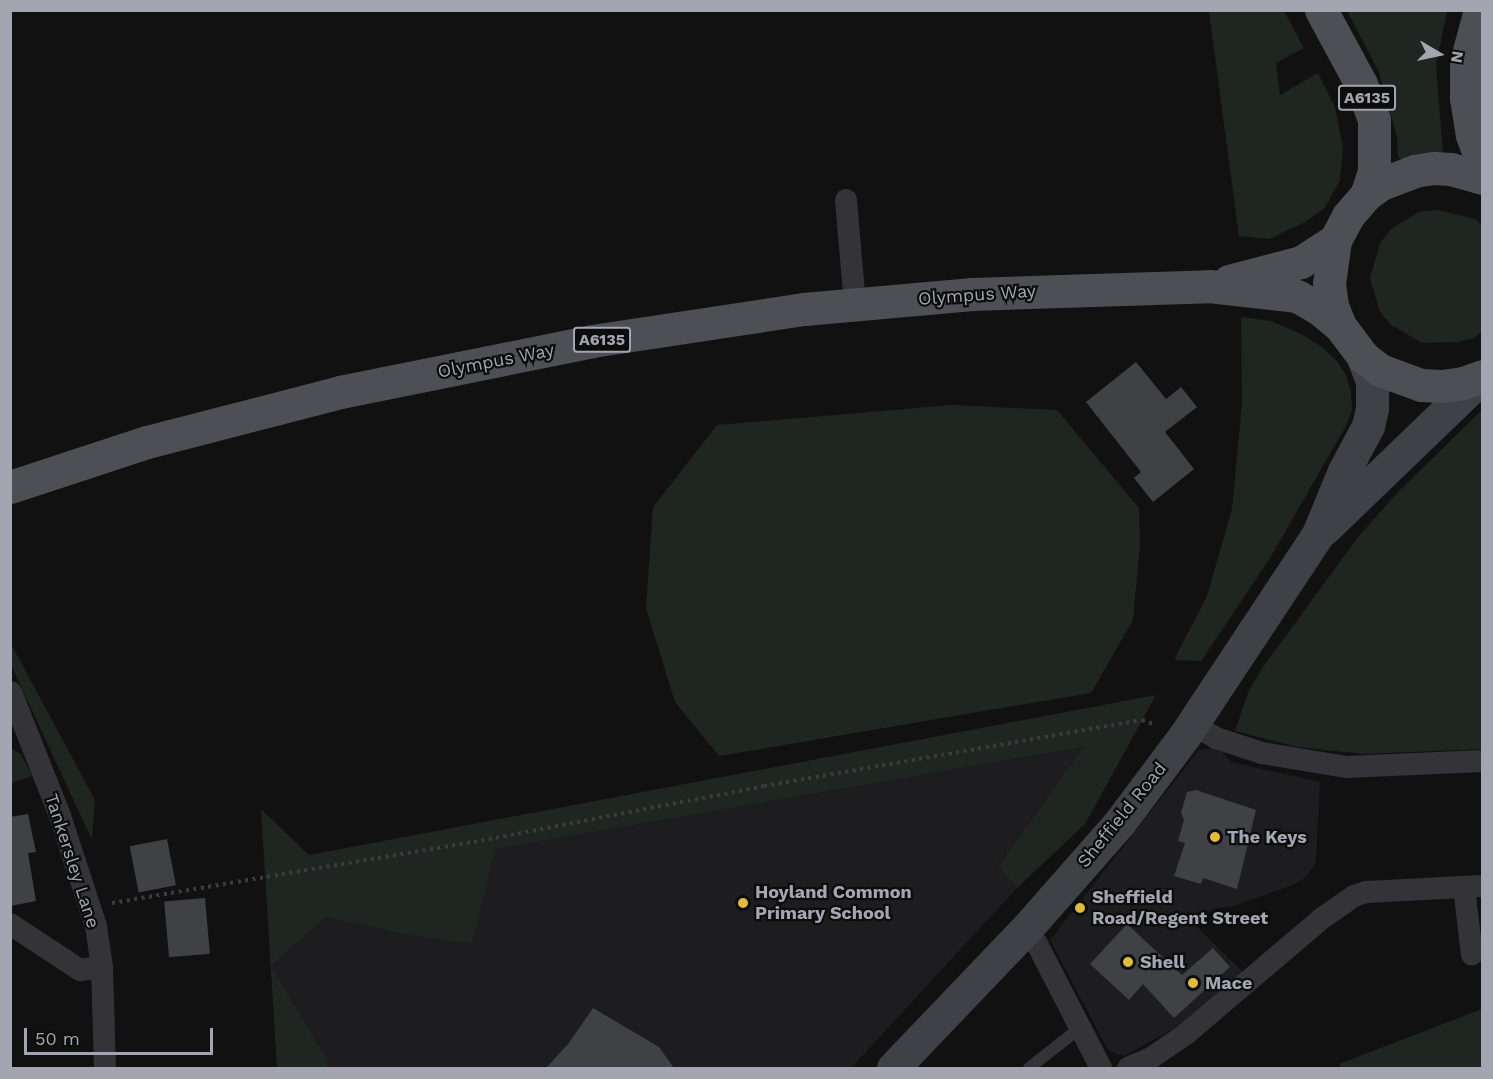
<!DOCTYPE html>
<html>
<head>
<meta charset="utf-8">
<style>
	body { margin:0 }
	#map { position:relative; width:1493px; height:1079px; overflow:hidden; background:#111112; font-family:"Work Sans",sans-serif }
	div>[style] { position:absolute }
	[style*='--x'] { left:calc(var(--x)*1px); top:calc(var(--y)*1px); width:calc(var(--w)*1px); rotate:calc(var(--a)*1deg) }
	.built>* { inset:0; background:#1d1d1f }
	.green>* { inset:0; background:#1f2621 }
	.building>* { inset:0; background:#404145; transform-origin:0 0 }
	.path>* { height:4px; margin-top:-2px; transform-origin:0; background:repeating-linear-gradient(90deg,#3a3b3f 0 3px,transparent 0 7.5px) }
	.lane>* { height:12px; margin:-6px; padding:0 6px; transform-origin:6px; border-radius:6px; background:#343438 }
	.street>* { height:22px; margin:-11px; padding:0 11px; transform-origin:11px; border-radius:11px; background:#343438 }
	.secondary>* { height:33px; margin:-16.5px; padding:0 16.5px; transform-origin:16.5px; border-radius:16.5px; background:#404146 }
	.primary>* { height:33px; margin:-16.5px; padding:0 16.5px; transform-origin:16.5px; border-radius:16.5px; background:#4e4f55 }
	.dots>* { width:16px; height:16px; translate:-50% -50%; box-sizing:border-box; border:3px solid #0c0c0d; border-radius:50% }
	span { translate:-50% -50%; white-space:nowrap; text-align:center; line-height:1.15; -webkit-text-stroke:4.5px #0c0c0d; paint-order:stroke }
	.shield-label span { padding:2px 4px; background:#0c0c0d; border:2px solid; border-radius:4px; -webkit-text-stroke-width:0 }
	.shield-label { font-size:16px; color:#a3a6b1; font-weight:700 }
	.street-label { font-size:18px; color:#a3a6b1 }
	.poi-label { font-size:18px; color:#a3a6b1; font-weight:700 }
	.left { translate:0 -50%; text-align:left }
	.frame { position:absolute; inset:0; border:12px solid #a3a6b1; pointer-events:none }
	.north { position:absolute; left:1409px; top:24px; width:60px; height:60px; -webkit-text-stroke:4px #0c0c0d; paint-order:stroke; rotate:99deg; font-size:16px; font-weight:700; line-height:24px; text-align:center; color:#a3a6b1 }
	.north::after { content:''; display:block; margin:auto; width:21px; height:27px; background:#a3a6b1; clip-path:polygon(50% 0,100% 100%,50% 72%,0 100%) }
	.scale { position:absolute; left:24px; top:1028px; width:189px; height:27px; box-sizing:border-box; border:3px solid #a3a6b1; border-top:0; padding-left:8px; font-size:18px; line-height:21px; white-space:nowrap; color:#a3a6b1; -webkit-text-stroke:4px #0c0c0d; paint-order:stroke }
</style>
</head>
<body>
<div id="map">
	<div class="built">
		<i style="clip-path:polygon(1085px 747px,998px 865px,1017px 888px,851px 1068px,328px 1068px,327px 1059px,271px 966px,326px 917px,407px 935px,472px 944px,494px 849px)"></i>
		<i style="clip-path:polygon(1213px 748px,1222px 752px,1231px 762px,1320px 782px,1316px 862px,1306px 877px,1293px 885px,1233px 906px,1212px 909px,1197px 927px,1245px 974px,1197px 1016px,1124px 1056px,1116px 1054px,1108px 1050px,1050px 940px,1199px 750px)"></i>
	</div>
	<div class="green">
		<i style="clip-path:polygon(1209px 11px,1284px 11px,1304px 48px,1276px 63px,1280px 95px,1318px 73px,1335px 107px,1343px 148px,1340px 180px,1324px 209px,1303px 223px,1269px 239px,1239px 236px)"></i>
		<i style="clip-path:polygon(1347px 11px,1447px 11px,1436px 65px,1443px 154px,1402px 160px,1398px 157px,1397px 137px,1379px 72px)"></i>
		<i style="clip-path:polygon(1438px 210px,1475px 219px,1482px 225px,1482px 331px,1474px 338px,1458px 342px,1422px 343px,1391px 325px,1380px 312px,1370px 278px,1380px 243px,1392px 228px,1419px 212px)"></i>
		<i style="clip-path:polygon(1241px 317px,1271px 321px,1303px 335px,1322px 347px,1337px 361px,1346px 375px,1351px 392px,1352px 410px,1346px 426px,1270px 558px,1201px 661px,1174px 660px,1207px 596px,1232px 509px,1242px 403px)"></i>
		<i style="clip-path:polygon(952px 405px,1057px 410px,1139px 508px,1140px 545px,1133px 620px,1091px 693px,719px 756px,675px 702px,646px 608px,653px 507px,717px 425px)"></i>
		<i style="clip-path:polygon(1482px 410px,1482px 749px,1363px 754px,1297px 747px,1235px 731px,1249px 690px,1263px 667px,1358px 537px,1398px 492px)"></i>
		<i style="clip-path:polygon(10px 642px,95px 800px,92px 840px,11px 665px)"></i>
		<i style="clip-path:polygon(1156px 695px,1085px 824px,1017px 888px,998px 866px,1084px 747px,495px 849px,472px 944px,407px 935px,326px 917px,271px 966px,327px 1059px,328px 1068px,277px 1068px,261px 809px,309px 855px)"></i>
		<i style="clip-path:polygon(10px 748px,21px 754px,32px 776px,11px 783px)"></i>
		<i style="clip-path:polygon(1482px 1009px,1482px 1068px,1341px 1068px,1339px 1064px)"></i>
	</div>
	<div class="building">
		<i style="clip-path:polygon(1136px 362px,1166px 399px,1181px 387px,1197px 407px,1165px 432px,1194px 469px,1153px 502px,1134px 478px,1141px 472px,1086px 402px)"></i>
		<i style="clip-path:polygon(1196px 790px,1256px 810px,1237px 889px,1203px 878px,1201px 884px,1174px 876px,1185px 843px,1178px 841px,1184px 820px,1181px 813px,1187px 792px)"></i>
		<i style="clip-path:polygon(28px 814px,36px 852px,28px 853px,36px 901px,10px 906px,10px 817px)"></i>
		<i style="left:167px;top:839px;width:47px;height:38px;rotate:79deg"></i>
		<i style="left:205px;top:898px;width:56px;height:41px;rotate:85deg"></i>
		<i style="clip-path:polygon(1127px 924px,1182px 975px,1213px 948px,1230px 967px,1174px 1018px,1143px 984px,1129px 1000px,1090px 964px)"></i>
		<i style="clip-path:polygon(593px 1008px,659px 1047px,674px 1068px,546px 1068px,568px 1044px)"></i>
	</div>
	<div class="path">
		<i style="--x:112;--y:903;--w:367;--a:-9.6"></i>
		<i style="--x:474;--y:842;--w:295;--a:-10.9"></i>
		<i style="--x:764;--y:786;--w:308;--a:-9.9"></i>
		<i style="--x:1067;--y:733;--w:76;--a:-9.8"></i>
		<i style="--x:1142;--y:720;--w:15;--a:20"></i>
	</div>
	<div class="lane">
		<i style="--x:1029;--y:1068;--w:65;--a:-38.1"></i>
	</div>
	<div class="street">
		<i style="--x:846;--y:200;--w:105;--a:85.1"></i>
		<i style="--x:11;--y:692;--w:133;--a:68.4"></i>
		<i style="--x:60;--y:816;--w:116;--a:71.9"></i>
		<i style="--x:96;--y:926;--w:41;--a:81.7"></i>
		<i style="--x:102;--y:967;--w:101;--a:88.3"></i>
		<i style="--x:1192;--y:724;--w:28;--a:30"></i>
		<i style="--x:1216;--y:738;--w:48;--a:18.1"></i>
		<i style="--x:1262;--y:753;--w:86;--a:9.4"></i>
		<i style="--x:1347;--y:767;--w:135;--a:-2.5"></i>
		<i style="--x:1464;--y:887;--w:68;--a:83.3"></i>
		<i style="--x:10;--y:924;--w:84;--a:33.3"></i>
		<i style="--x:80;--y:970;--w:22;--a:-8"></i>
		<i style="--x:1026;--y:929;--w:19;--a:54"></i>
		<i style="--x:1037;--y:944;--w:140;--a:62.7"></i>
		<i style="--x:1128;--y:1068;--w:25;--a:-23"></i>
		<i style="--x:1151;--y:1058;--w:42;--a:-34.4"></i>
		<i style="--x:1186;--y:1034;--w:177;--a:-40.4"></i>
		<i style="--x:1321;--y:919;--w:40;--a:-34.9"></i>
		<i style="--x:1354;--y:896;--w:13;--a:-18"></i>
		<i style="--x:1366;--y:892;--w:116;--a:-3"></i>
	</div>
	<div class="secondary">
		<i style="--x:1324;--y:529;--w:219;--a:-43.9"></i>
		<i style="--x:893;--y:1068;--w:192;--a:-46.3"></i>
		<i style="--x:1026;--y:929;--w:142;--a:-48.7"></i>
		<i style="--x:1120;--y:822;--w:109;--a:-53.2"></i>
		<i style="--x:1185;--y:735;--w:241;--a:-56.5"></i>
		<i style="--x:1318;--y:534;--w:68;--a:-67.6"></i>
		<i style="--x:1344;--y:471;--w:51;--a:-61.9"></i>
		<i style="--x:1368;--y:426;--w:17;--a:-77"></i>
		<i style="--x:1372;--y:409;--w:28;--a:-90"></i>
		<i style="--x:1372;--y:381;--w:26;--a:-111"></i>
	</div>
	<div class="primary">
		<i style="--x:1321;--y:10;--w:84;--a:61.6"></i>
		<i style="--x:1361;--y:84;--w:38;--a:70"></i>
		<i style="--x:1374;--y:120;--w:51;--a:90"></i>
		<i style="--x:1374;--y:171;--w:25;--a:108"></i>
		<i style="--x:1480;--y:10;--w:54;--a:105.1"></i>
		<i style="--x:1466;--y:62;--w:36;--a:90"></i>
		<i style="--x:1466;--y:98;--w:37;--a:81"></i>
		<i style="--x:1472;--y:135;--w:30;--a:70"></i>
		<i style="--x:1482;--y:178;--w:32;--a:-164"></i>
		<i style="--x:1451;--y:169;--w:18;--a:-177"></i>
		<i style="--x:1433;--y:168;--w:18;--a:171"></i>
		<i style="--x:1415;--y:171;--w:36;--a:159"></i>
		<i style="--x:1381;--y:184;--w:19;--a:144"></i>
		<i style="--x:1366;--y:195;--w:28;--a:131"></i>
		<i style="--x:1348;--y:216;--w:27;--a:118"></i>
		<i style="--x:1335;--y:240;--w:44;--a:97.8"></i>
		<i style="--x:1329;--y:284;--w:22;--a:82"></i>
		<i style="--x:1332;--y:306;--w:22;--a:68"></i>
		<i style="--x:1340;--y:326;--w:39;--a:53"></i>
		<i style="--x:1363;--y:357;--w:21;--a:37"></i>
		<i style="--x:1380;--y:370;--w:44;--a:20.1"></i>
		<i style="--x:1421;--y:385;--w:21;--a:3"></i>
		<i style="--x:1442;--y:386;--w:21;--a:-8"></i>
		<i style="--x:1463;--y:383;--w:20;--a:-20"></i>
		<i style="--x:1229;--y:281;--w:74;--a:-14.8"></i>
		<i style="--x:1301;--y:262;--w:40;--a:-32.9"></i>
		<i style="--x:10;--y:487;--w:144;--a:-18.2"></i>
		<i style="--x:147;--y:442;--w:199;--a:-14.5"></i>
		<i style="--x:340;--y:392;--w:257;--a:-11.4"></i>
		<i style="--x:592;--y:341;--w:214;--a:-8.6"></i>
		<i style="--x:804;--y:309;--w:169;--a:-5.1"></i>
		<i style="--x:972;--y:294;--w:237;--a:-1.9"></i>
		<i style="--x:1209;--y:286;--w:89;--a:6.5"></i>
		<i style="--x:1297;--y:296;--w:24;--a:30"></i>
		<i style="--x:1318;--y:308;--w:28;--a:39"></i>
	</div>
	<div class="dots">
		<i style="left:1215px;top:837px;background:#e1bc39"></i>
		<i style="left:743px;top:903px;background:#e1bc39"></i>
		<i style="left:1080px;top:908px;background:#e1bc39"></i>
		<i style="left:1128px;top:962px;background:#e1bc39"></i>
		<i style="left:1193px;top:983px;background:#e1bc39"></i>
	</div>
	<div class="shield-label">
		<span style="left:1367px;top:98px">A6135</span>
		<span style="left:602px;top:340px">A6135</span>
	</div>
	<div class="street-label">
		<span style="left:977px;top:295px;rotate:-4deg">Olympus Way</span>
		<span style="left:496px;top:361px;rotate:-11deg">Olympus Way</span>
		<span style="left:1122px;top:815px;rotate:-51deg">Sheffield Road</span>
		<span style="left:72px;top:861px;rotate:72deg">Tankersley Lane</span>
	</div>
	<div class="poi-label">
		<span class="left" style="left:1227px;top:837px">The Keys</span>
		<span class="left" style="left:755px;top:903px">Hoyland Common<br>Primary School</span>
		<span class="left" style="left:1092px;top:908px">Sheffield<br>Road/Regent Street</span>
		<span class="left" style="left:1140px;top:962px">Shell</span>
		<span class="left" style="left:1205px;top:983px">Mace</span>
	</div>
	<div class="frame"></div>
	<div class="north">N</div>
	<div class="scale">50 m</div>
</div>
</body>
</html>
